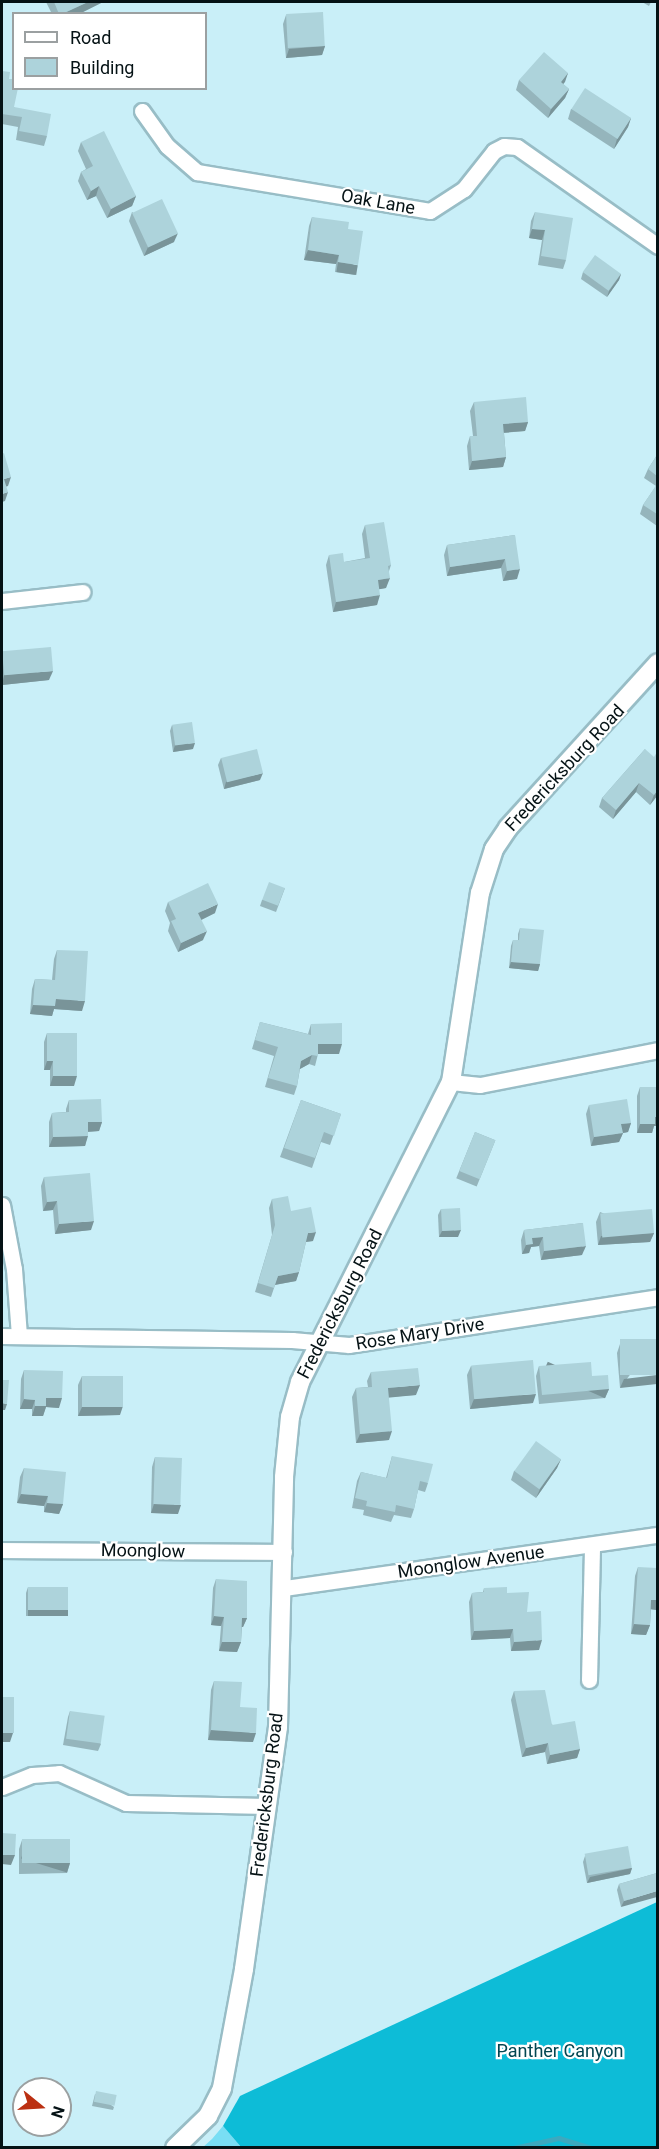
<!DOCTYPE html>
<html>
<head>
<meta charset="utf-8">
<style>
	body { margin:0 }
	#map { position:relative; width:659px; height:2149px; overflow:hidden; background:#c9eff8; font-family:Roboto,sans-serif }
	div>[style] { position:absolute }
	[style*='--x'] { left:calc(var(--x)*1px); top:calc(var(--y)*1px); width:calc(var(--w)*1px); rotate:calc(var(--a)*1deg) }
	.green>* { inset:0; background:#79def4 }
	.forest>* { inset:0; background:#0dbcd7 }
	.stream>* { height:4.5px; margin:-2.25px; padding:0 2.25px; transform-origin:2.25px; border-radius:2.25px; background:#3ca9bf }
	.roads { filter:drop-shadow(2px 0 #98bdc6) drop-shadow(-2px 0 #98bdc6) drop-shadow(0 2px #98bdc6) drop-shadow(0 -2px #98bdc6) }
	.minor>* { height:15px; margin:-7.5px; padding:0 7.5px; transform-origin:7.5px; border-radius:7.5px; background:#fff }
	.tertiary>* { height:18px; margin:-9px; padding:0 9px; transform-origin:9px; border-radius:9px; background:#fff }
	.wall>* { inset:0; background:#95b5bc; transform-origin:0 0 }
	.shaded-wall>* { inset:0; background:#799499; transform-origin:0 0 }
	.building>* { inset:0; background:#add3db; transform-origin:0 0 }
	span { translate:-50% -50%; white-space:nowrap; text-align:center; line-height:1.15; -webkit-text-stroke:4.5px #fff; paint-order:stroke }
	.street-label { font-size:18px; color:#051215 }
	.park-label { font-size:18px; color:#024651 }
	.frame { position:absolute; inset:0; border:3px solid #051215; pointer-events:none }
	.legend { position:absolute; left:12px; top:12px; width:195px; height:78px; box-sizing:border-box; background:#fff; border:2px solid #9ba0a1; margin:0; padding:8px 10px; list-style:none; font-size:18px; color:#051215 }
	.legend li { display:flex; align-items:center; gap:12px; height:30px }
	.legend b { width:30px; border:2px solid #9ba0a1 }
	.north { position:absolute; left:12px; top:2077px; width:60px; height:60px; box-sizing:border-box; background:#fff; border:2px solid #9ba0a1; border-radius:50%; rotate:108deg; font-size:16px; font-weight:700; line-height:24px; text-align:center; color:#051215 }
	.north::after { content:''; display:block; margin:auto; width:21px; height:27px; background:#bb3012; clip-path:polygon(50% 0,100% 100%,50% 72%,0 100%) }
</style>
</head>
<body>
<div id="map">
	<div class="green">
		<i style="clip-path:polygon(223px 2126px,241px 2147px,202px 2148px,212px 2139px)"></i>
	</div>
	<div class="forest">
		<i style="clip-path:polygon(657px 1902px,657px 2147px,241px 2147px,223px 2126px,240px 2096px)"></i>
	</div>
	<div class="stream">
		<i style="--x:514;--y:2148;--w:46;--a:-12.5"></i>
		<i style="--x:559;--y:2138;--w:34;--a:17"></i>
	</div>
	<div class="roads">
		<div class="minor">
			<i style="--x:142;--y:111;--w:43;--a:54.5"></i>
			<i style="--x:167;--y:146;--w:40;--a:41"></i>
			<i style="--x:197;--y:172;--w:236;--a:9.5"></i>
			<i style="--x:430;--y:211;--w:40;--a:-32.9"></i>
			<i style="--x:464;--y:189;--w:48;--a:-51.7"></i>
			<i style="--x:494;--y:151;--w:11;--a:-27"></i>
			<i style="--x:504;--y:146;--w:13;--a:4"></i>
			<i style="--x:517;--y:147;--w:172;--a:35.1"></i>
			<i style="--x:2;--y:601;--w:81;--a:-6.4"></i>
			<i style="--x:451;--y:1082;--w:29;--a:6"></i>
			<i style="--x:480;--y:1085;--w:181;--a:-11.1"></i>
			<i style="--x:2;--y:1205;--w:65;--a:79.4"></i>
			<i style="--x:14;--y:1269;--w:67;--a:85.7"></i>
			<i style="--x:2;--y:1336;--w:290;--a:0.8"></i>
			<i style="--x:292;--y:1340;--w:57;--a:5"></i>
			<i style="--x:349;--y:1345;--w:313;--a:-8.8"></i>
			<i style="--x:2;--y:1550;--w:282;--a:0.4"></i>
			<i style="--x:284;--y:1588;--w:378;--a:-8.1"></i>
			<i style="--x:589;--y:1680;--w:135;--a:-88.7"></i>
			<i style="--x:2;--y:1787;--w:32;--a:-22"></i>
			<i style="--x:32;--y:1775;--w:27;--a:-4"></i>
			<i style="--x:59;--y:1773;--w:73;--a:24.1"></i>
			<i style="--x:126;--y:1803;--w:141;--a:1.2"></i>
		</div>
		<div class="tertiary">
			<i style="--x:175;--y:2148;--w:46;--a:-44.1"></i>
			<i style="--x:208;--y:2116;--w:31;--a:-63"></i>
			<i style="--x:222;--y:2088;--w:121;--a:-79.5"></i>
			<i style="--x:244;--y:1969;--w:244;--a:-82"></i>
			<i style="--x:278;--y:1727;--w:250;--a:-88.6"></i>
			<i style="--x:284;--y:1477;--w:60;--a:-84.3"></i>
			<i style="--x:290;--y:1417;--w:36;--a:-74"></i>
			<i style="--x:300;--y:1382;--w:336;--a:-63.3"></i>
			<i style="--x:451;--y:1082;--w:191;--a:-81.3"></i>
			<i style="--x:480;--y:893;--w:46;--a:-72.3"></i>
			<i style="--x:494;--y:849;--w:25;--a:-56"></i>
			<i style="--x:508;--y:828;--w:223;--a:-47.7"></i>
		</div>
	</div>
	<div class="wall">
		<i style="clip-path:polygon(46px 2px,103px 2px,79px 14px,52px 14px)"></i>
		<i style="clip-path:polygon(642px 2px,651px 2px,649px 6px)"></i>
		<i style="clip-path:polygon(286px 15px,325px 46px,322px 55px,286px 58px,283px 24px)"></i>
		<i style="clip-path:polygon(2px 71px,9px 79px,14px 107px,47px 136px,44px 146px,16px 140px,18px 127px,2px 124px)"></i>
		<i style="clip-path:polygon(568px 73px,563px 84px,569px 89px,565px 98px,548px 118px,516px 90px,519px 80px)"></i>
		<i style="clip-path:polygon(571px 109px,631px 118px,628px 127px,614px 149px,568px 119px)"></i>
		<i style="clip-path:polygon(81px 142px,136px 196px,132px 206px,107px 218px,96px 196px,87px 200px,78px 181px,81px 172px,86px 169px,78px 151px)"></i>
		<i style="clip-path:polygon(132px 212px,174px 242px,144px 256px,129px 221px)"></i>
		<i style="clip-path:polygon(535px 212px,566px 260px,563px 269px,538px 265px,542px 240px,529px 238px,531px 221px)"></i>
		<i style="clip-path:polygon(312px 217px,348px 229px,355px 275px,335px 272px,336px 264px,304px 260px,309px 226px)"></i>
		<i style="clip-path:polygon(583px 272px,621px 274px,619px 280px,607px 297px,581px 279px)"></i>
		<i style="clip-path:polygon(474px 402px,528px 422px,525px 431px,504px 433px,506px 457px,503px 467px,469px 470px,467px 446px,470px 436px,473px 436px,470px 411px)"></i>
		<i style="clip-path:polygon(657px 455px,657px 526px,640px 514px,643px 505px,656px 486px,644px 478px,648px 469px)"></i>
		<i style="clip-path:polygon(365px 525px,391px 565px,389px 571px,386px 588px,379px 589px,377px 605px,333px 612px,326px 565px,329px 555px,344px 562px,365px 558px,362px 534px)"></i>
		<i style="clip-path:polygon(515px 535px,517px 579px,503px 581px,501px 568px,447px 576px,444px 555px,447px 545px)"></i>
		<i style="clip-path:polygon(2px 651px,49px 680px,2px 685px)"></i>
		<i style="clip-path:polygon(172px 725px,193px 749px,173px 752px,170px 731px)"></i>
		<i style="clip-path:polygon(645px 749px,657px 796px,650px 805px,636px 792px,613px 819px,599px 807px,602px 798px)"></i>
		<i style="clip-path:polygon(221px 758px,260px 780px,224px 789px,218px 765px)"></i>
		<i style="clip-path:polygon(285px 888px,276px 912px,260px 906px,262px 900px)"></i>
		<i style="clip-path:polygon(168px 902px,215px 913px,201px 920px,203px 940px,178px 952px,168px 931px,170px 923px,165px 911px)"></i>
		<i style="clip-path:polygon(520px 928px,540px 964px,538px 971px,509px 968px,511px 946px,513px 940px,518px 940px,518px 934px)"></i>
		<i style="clip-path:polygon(57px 950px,82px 1011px,54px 1009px,52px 1016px,30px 1014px,32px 989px,35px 979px,52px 980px,54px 959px)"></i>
		<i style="clip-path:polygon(260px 1022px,308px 1034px,311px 1024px,339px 1054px,318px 1054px,315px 1066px,309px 1064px,300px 1069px,297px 1086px,294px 1095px,265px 1087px,274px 1056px,252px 1049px)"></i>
		<i style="clip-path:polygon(47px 1033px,74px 1086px,50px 1086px,50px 1070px,44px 1070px,44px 1042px)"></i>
		<i style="clip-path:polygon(640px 1087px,657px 1087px,657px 1126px,654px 1126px,652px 1133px,637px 1133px,637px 1096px)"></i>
		<i style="clip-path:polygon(69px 1100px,102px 1122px,99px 1131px,88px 1132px,85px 1146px,49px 1147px,49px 1122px,52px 1113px,66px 1112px,66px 1109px)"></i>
		<i style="clip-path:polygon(301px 1100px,341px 1114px,330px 1145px,321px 1142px,312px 1168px,280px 1157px)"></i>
		<i style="clip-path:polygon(589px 1105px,631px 1123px,628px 1132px,623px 1133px,619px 1142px,591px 1146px,586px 1114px)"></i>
		<i style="left:475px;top:1132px;width:22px;height:50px;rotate:22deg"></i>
		<i style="clip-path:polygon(44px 1177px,91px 1230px,55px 1234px,53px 1210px,43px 1211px,41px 1186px)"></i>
		<i style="clip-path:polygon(272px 1199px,291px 1211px,313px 1241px,306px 1242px,299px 1272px,296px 1281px,275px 1285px,271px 1297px,255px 1292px,272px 1235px,269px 1208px)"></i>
		<i style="clip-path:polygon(441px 1209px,458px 1237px,439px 1237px,438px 1215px)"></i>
		<i style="clip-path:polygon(600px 1212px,654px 1233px,650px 1242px,598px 1245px,596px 1222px)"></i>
		<i style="clip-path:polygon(583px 1223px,582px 1255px,541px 1260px,539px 1246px,531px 1247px,529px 1253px,522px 1254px,521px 1240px,524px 1230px)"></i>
		<i style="clip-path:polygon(657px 1339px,620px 1388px,617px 1353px,620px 1344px)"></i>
		<i style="clip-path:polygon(471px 1366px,533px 1403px,470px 1409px,467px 1375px)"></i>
		<i style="clip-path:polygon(539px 1366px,609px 1389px,605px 1398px,539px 1404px,536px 1376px)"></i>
		<i style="clip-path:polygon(24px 1370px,59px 1408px,46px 1407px,43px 1416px,32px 1416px,32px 1409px,20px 1409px,21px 1379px)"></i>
		<i style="clip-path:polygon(371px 1372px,416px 1395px,389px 1397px,389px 1440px,356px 1443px,352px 1397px,356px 1388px,368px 1387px,367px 1381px)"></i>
		<i style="clip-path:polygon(82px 1376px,120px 1415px,78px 1416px,78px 1385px)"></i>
		<i style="clip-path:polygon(392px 1456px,428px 1483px,425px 1492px,418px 1490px,414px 1509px,411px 1518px,394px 1515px,391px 1522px,363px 1515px,364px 1510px,352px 1508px,357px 1481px,361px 1472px,386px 1478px)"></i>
		<i style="clip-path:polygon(155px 1457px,178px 1514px,151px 1513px,152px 1467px)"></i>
		<i style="clip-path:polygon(561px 1459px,557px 1468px,536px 1498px,511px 1480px,514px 1471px)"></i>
		<i style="clip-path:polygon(24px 1468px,63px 1504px,59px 1514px,44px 1512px,44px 1506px,17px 1503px,20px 1477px)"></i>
		<i style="clip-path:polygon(638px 1567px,657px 1610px,651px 1609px,650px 1625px,646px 1635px,631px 1634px,635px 1576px)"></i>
		<i style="clip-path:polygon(216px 1579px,247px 1618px,243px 1627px,242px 1627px,241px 1642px,237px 1652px,219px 1651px,221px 1626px,211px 1625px,213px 1588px)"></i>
		<i style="clip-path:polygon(28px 1587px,68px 1610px,65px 1616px,26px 1616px,26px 1593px)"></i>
		<i style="clip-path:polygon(484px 1588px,507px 1593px,527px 1612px,539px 1650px,511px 1651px,510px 1638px,471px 1640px,469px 1602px,472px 1593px,483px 1592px)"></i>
		<i style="clip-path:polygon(214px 1681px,240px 1707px,253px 1742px,208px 1740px,211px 1690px)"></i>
		<i style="clip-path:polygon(514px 1691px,580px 1749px,577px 1758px,547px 1764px,545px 1752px,522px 1757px,511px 1700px)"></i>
		<i style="clip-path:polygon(70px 1711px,101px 1744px,98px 1751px,63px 1745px,68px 1717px)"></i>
		<i style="clip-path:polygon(22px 1840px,70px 1863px,67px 1873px,19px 1874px,19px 1849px)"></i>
		<i style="clip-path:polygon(585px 1856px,632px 1868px,630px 1874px,587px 1883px,583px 1862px)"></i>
		<i style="clip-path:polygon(657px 1873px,621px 1907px,617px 1890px,619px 1884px)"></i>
		<i style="clip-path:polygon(95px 2094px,114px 2107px,113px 2110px,92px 2106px)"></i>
	</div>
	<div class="shaded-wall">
		<i style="clip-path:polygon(88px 2px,103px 2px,79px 14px,62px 14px)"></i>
		<i style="clip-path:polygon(325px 46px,322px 55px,286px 58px,289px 49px)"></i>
		<i style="clip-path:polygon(568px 73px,565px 82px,557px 91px,561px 82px)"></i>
		<i style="clip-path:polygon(569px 89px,565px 98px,548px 118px,551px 109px)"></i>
		<i style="clip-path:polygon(631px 118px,628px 127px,614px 149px,617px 139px)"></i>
		<i style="clip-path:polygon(99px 186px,96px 196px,87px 200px,91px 191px)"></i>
		<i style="clip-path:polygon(136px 196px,132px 206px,107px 218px,111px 209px)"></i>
		<i style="clip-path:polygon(532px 229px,545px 230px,542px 240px,529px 238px)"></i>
		<i style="clip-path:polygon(178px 233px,174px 242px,144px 256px,148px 247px)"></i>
		<i style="clip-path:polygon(308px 250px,339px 255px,336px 264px,304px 260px)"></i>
		<i style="left:338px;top:262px;width:20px;height:10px;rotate:9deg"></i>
		<i style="clip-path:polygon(621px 274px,619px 280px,607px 297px,609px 291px)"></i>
		<i style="clip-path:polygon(528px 422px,525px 431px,500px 433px,503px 424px)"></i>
		<i style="clip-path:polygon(506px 457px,503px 467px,469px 470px,472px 461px)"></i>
		<i style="clip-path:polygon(11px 477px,8px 486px,2px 488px,4px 479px)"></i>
		<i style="clip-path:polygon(8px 492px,5px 501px,2px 502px,2px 494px)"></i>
		<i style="clip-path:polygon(505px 559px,501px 568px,447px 576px,450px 567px)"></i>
		<i style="clip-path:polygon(520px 569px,517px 579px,503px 581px,507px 571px)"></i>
		<i style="clip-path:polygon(390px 578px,386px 588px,375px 590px,378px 580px)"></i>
		<i style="clip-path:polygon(380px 595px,377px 605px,333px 612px,336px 602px)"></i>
		<i style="clip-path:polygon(53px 671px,49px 680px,2px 685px,4px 675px)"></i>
		<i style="clip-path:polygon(195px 743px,193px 749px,173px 752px,175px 745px)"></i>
		<i style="clip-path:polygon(263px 773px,260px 780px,224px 789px,226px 782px)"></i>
		<i style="clip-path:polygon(639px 783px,636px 792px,613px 819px,616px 810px)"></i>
		<i style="clip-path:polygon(657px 791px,657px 796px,650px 805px,654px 795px)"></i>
		<i style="clip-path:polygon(218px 904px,215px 913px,195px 923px,198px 913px)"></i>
		<i style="clip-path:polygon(207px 931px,203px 940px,178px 952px,181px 943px)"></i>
		<i style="clip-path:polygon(511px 962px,540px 964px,538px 971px,509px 968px)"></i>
		<i style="clip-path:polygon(56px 999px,85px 1001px,82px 1011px,54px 1009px,52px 1016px,30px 1014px,33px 1005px)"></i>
		<i style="clip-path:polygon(318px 1044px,342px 1044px,339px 1054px,315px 1054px)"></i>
		<i style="clip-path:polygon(312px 1055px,309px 1064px,298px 1070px,301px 1061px)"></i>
		<i style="clip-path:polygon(47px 1061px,53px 1061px,50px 1070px,44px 1070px)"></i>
		<i style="clip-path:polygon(53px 1076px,77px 1076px,74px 1086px,50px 1086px)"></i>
		<i style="clip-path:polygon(655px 1117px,657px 1117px,657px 1126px,654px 1126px,652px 1133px,637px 1133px,640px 1124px)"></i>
		<i style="clip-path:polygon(88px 1122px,102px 1122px,99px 1131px,84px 1132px)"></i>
		<i style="clip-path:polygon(631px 1123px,628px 1132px,618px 1134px,621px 1124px)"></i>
		<i style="clip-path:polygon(623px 1133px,619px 1142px,591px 1146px,594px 1137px)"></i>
		<i style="clip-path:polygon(88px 1136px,85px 1146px,49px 1147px,53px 1137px)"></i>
		<i style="clip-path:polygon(57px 1201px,53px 1210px,43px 1211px,47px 1202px)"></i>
		<i style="clip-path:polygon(94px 1221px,91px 1230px,55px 1234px,59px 1224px)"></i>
		<i style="clip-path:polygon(461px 1230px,458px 1237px,439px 1237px,442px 1231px)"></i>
		<i style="clip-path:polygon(316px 1232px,313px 1241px,305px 1242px,308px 1233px)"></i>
		<i style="clip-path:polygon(654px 1233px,650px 1242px,598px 1245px,601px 1236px)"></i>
		<i style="clip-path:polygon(543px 1237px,539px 1246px,531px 1247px,529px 1253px,522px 1254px,526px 1245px,532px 1238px)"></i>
		<i style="clip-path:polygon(586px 1246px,582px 1255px,541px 1260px,544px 1251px)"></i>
		<i style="clip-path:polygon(299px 1272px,296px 1281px,274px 1285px,278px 1276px)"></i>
		<i style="clip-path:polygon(657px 1375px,657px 1384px,620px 1388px,624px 1379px)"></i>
		<i style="clip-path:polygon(420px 1385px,416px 1395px,385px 1398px,388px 1388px)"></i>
		<i style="left:609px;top:1389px;width:10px;height:67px;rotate:114deg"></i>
		<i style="clip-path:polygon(536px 1394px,533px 1403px,470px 1409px,474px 1399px)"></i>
		<i style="clip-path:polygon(46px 1398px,62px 1398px,59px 1408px,46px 1407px,43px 1416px,32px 1416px,35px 1406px)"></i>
		<i style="clip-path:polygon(24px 1399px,35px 1400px,32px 1409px,20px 1409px)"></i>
		<i style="clip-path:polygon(2px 1403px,7px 1404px,5px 1410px,2px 1410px)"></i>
		<i style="clip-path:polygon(123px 1406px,120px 1415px,78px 1416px,82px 1407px)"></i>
		<i style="clip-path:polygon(392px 1431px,389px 1440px,356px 1443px,360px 1434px)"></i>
		<i style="clip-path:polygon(561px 1459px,557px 1468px,536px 1498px,540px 1489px)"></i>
		<i style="clip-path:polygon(21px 1494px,48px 1496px,44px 1506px,17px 1503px)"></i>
		<i style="clip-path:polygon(47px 1503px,63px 1504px,59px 1514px,44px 1512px)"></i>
		<i style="clip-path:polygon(154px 1504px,181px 1505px,178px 1514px,151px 1513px)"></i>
		<i style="clip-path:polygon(651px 1600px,657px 1600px,657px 1610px,648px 1609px)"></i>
		<i style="left:28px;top:1610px;width:40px;height:6px"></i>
		<i style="clip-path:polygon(214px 1616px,224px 1617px,221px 1626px,211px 1625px)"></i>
		<i style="clip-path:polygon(242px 1618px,247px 1618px,243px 1627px,239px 1627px)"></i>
		<i style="clip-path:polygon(634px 1624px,650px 1625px,646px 1635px,631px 1634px)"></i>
		<i style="clip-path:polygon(513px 1629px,510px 1638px,471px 1640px,474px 1631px)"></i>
		<i style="clip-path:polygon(542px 1640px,539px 1650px,511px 1651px,514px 1642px)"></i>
		<i style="clip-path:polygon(222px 1642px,241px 1642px,237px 1652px,219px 1651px)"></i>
		<i style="clip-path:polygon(211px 1730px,256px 1733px,253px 1742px,208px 1740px)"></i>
		<i style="clip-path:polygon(2px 1733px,13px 1733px,10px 1742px,2px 1742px)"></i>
		<i style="clip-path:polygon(548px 1743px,545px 1752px,522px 1757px,526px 1748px)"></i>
		<i style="clip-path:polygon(580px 1749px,577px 1758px,547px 1764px,550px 1755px)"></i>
		<i style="clip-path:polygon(2px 1855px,15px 1855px,11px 1865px,2px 1864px)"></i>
		<i style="left:70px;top:1863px;width:10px;height:48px;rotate:107deg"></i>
		<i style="clip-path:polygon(632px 1868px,630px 1874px,587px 1883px,590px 1877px)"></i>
		<i style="clip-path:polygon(657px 1891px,657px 1897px,621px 1907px,624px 1901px)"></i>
	</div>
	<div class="building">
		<i style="clip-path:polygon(54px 2px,88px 2px,62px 14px,59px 14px)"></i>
		<i style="left:323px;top:12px;width:34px;height:37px;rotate:87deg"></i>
		<i style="clip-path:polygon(544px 52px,568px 73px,561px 82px,569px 89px,551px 109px,519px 80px)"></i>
		<i style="clip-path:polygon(2px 71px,10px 72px,9px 79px,14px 79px,14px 88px,18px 88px,14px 107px,51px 114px,47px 136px,19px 131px,22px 117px,2px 114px)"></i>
		<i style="left:585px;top:88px;width:55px;height:25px;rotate:33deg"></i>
		<i style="clip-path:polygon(104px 131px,136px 196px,111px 209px,99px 186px,91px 191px,81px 172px,93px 166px,81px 142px)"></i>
		<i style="left:162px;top:199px;width:38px;height:33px;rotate:65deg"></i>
		<i style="clip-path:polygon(535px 212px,573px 218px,566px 260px,541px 256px,545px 230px,532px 229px)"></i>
		<i style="clip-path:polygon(312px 217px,349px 222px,348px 229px,363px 231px,358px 265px,338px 262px,339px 255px,308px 250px)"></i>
		<i style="left:595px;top:255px;width:32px;height:21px;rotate:36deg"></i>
		<i style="clip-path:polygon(526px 397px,528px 422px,503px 424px,506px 457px,472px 461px,470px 436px,477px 436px,474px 402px)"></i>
		<i style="clip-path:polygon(4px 453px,11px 477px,4px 479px,8px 492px,2px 494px,2px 454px)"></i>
		<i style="clip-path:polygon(657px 455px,657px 476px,648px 469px)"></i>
		<i style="clip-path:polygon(657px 484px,657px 514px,643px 505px)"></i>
		<i style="clip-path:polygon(384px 522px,391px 565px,388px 566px,390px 578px,378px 580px,380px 595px,336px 602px,329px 555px,343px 553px,344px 562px,370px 558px,365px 525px)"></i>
		<i style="clip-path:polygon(515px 535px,520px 569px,507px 571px,505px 559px,450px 567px,447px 545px)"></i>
		<i style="left:51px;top:647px;width:24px;height:49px;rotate:85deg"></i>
		<i style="left:192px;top:722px;width:21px;height:20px;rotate:82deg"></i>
		<i style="left:257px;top:749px;width:25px;height:37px;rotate:76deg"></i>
		<i style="clip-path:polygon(645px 749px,654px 757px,657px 752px,657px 791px,654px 795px,639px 783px,616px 810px,602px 798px)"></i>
		<i style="left:269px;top:882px;width:17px;height:19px;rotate:21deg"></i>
		<i style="clip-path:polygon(208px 883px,218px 904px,198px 913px,207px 931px,181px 943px,171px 921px,176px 919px,168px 902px)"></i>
		<i style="clip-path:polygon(520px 928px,544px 930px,540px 964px,511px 962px,513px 940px,519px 940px)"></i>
		<i style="clip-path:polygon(57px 950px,88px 951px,85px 1001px,56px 999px,55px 1006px,33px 1005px,35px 979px,55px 980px)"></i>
		<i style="clip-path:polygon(260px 1022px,311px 1035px,311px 1024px,342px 1023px,342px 1044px,318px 1044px,318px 1056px,312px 1055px,301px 1061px,297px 1086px,268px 1078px,278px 1047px,255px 1040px)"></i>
		<i style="clip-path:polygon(47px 1033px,77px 1033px,77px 1076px,53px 1076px,53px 1061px,47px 1061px)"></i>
		<i style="clip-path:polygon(640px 1087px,657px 1087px,657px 1117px,655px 1117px,655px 1124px,640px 1124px)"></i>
		<i style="clip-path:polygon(101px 1099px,102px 1122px,88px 1122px,88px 1136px,53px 1137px,52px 1113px,69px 1112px,69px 1100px)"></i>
		<i style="clip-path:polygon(627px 1099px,631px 1123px,621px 1124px,623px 1133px,594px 1137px,589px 1105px)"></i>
		<i style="clip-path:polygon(301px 1100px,341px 1114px,334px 1136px,324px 1132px,315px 1158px,284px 1148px)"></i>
		<i style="left:475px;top:1132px;width:22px;height:42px;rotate:22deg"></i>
		<i style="clip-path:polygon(90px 1173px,94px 1221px,59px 1224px,57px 1201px,47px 1202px,44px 1177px)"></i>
		<i style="clip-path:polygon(288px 1196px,291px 1211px,311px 1207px,316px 1232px,308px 1233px,299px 1272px,278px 1276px,274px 1288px,258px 1283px,275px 1225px,272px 1199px)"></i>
		<i style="left:460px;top:1208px;width:22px;height:19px;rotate:87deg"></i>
		<i style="left:652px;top:1209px;width:24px;height:52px;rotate:85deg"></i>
		<i style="clip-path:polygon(583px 1223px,586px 1246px,544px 1251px,543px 1237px,532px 1238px,533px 1244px,526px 1245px,524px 1230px)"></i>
		<i style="left:657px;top:1339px;width:36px;height:37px;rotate:90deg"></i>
		<i style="left:533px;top:1360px;width:34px;height:62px;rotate:85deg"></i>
		<i style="clip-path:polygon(591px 1362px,592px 1376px,608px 1375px,609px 1389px,542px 1395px,539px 1366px)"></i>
		<i style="clip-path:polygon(418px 1368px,420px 1385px,388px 1388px,392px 1431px,360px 1434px,356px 1388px,372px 1387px,371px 1372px)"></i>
		<i style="clip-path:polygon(24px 1370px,63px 1371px,62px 1398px,46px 1398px,46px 1406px,35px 1406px,35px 1400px,24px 1399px)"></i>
		<i style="left:82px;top:1376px;width:41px;height:31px"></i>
		<i style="clip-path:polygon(2px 1380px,9px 1380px,7px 1404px,2px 1403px)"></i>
		<i style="left:536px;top:1441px;width:31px;height:37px;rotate:36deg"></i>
		<i style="clip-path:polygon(392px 1456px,433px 1464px,428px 1483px,420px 1481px,414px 1509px,396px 1505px,395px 1512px,366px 1506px,367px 1501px,355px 1498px,361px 1472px,387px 1478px)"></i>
		<i style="left:155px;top:1457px;width:27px;height:47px;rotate:2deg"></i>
		<i style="clip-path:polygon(24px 1468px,66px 1472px,63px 1504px,47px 1503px,48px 1496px,21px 1494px)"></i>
		<i style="clip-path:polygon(638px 1567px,657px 1568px,657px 1600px,651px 1600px,650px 1625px,634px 1624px)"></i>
		<i style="clip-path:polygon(216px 1579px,247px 1581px,247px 1618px,242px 1618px,241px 1642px,222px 1642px,224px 1617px,214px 1616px)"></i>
		<i style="left:28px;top:1587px;width:40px;height:23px"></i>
		<i style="clip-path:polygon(507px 1587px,507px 1593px,529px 1592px,527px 1612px,541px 1611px,542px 1640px,514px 1642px,513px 1629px,474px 1631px,472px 1593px,484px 1592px,484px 1588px)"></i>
		<i style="clip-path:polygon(214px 1681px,242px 1682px,240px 1707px,257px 1708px,256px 1733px,211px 1730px)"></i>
		<i style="clip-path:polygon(545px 1690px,552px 1725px,575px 1721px,580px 1749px,550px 1755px,548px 1743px,526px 1748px,514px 1691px)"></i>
		<i style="left:2px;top:1697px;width:12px;height:36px"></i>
		<i style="left:70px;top:1711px;width:35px;height:28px;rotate:8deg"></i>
		<i style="clip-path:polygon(2px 1833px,16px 1834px,15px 1855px,2px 1855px,2px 1860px)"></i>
		<i style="left:70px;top:1839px;width:24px;height:48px;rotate:90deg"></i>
		<i style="left:628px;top:1846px;width:22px;height:44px;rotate:80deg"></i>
		<i style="clip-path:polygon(657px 1873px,657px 1891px,624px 1901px,619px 1884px)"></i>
		<i style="left:96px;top:2091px;width:21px;height:11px;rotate:11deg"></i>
	</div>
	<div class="street-label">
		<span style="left:378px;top:202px;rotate:10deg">Oak Lane</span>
		<span style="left:565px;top:768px;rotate:-47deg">Fredericksburg Road</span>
		<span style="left:340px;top:1304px;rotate:-63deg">Fredericksburg Road</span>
		<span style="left:420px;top:1334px;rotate:-9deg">Rose Mary Drive</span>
		<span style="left:143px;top:1551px;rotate:1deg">Moonglow</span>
		<span style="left:471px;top:1562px;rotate:-8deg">Moonglow Avenue</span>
		<span style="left:267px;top:1795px;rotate:-83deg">Fredericksburg Road</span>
	</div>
	<div class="park-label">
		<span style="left:560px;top:2051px">Panther Canyon</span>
	</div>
	<div class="frame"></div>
	<ul class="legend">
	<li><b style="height:8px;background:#fff"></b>Road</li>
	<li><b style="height:16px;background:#add3db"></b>Building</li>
	</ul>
	<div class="north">N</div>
</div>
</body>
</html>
